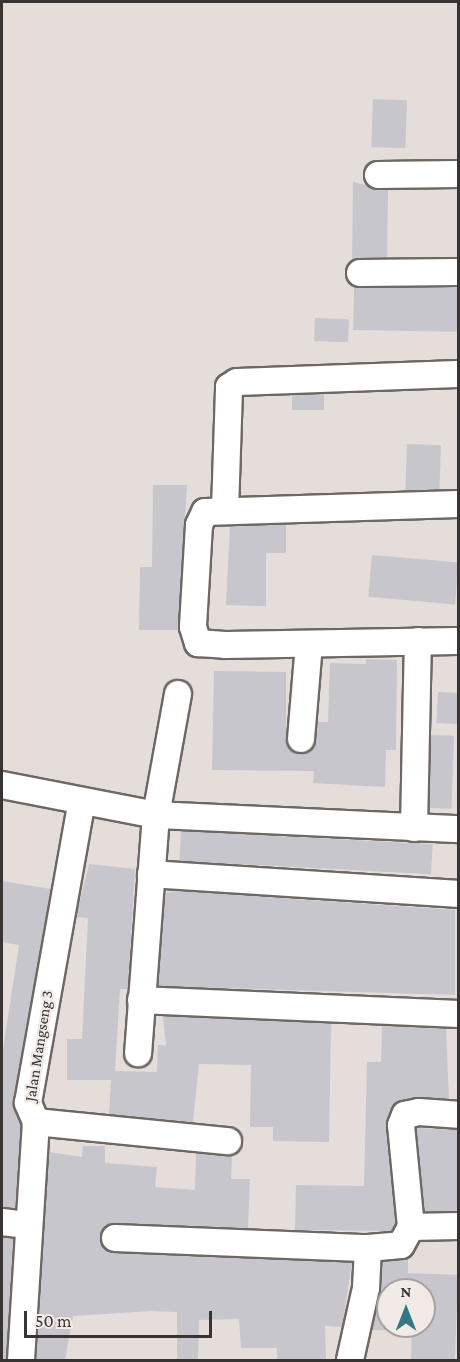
<!DOCTYPE html>
<html>
<head>
<meta charset="utf-8">
<style>
	body { margin:0 }
	#map { position:relative; width:460px; height:1362px; overflow:hidden; background:#e4ddda; font-family:"Crimson Pro",serif }
	div>[style] { position:absolute }
	[style*='--x'] { left:calc(var(--x)*1px); top:calc(var(--y)*1px); width:calc(var(--w)*1px); rotate:calc(var(--a)*1deg) }
	.building>* { inset:0; background:#c7c6cc; transform-origin:0 0 }
	.roads { filter:drop-shadow(2px 0 #6e6865) drop-shadow(-2px 0 #6e6865) drop-shadow(0 2px #6e6865) drop-shadow(0 -2px #6e6865) }
	.minor>* { height:26px; margin:-13px; padding:0 13px; transform-origin:13px; border-radius:13px; background:#fff }
	span { translate:-50% -50%; white-space:nowrap; text-align:center; line-height:1.15; -webkit-text-stroke:4.5px #f1eae7; paint-order:stroke }
	.street-label { font-size:16px; color:#373433 }
	.frame { position:absolute; inset:0; border:3px solid #373433; pointer-events:none }
	.north { position:absolute; left:376px; top:1278px; width:60px; height:60px; box-sizing:border-box; background:#f1eae7; border:2px solid #a7a19f; border-radius:50%; rotate:0deg; font-size:16px; font-weight:700; line-height:24px; text-align:center; color:#373433 }
	.north::after { content:''; display:block; margin:auto; width:21px; height:27px; background:#347888; clip-path:polygon(50% 0,100% 100%,50% 72%,0 100%) }
	.scale { position:absolute; left:24px; top:1311px; width:188px; height:27px; box-sizing:border-box; border:3px solid #373433; border-top:0; padding-left:8px; font-size:18px; line-height:21px; white-space:nowrap; color:#373433; -webkit-text-stroke:4px #f1eae7; paint-order:stroke }
</style>
</head>
<body>
<div id="map">
	<div class="building">
		<i style="left:373px;top:99px;width:34px;height:48px;rotate:2deg"></i>
		<i style="clip-path:polygon(353px 182px,388px 190px,387px 258px,352px 261px)"></i>
		<i style="left:354px;top:286px;width:105px;height:44px;rotate:1deg"></i>
		<i style="left:315px;top:318px;width:34px;height:23px;rotate:2deg"></i>
		<i style="left:324px;top:394px;width:16px;height:32px;rotate:90deg"></i>
		<i style="left:407px;top:444px;width:34px;height:47px;rotate:2deg"></i>
		<i style="clip-path:polygon(153px 485px,187px 485px,178px 630px,139px 630px,140px 567px,152px 567px)"></i>
		<i style="clip-path:polygon(286px 524px,286px 553px,266px 553px,266px 606px,226px 605px,230px 526px)"></i>
		<i style="left:372px;top:555px;width:87px;height:42px;rotate:5deg"></i>
		<i style="clip-path:polygon(366px 659px,397px 660px,396px 750px,386px 750px,385px 787px,313px 783px,314px 771px,212px 770px,214px 671px,286px 672px,286px 738px,300px 754px,314px 747px,318px 722px,328px 722px,330px 663px,366px 664px)"></i>
		<i style="left:438px;top:692px;width:21px;height:31px;rotate:3deg"></i>
		<i style="left:431px;top:735px;width:23px;height:73px;rotate:2deg"></i>
		<i style="left:181px;top:831px;width:252px;height:30px;rotate:3deg"></i>
		<i style="clip-path:polygon(89px 864px,135px 869px,128px 989px,120px 989px,115px 1071px,157px 1072px,158px 1045px,166px 1045px,163px 1016px,331px 1023px,329px 1142px,273px 1141px,273px 1127px,250px 1127px,251px 1065px,199px 1064px,193px 1122px,109px 1114px,111px 1080px,67px 1080px,67px 1039px,82px 1039px,88px 918px,76px 917px)"></i>
		<i style="clip-path:polygon(2px 881px,51px 889px,13px 1100px,21px 1125px,16px 1209px,2px 1207px,2px 1056px,19px 945px,2px 942px)"></i>
		<i style="clip-path:polygon(178px 891px,455px 910px,455px 995px,158px 986px,165px 893px)"></i>
		<i style="clip-path:polygon(382px 1026px,446px 1028px,449px 1099px,416px 1097px,391px 1109px,386px 1126px,396px 1224px,392px 1231px,295px 1230px,296px 1185px,364px 1186px,367px 1062px,381px 1062px)"></i>
		<i style="clip-path:polygon(416px 1128px,457px 1130px,459px 1211px,425px 1212px)"></i>
		<i style="clip-path:polygon(83px 1146px,105px 1146px,105px 1163px,157px 1167px,155px 1187px,195px 1190px,196px 1153px,232px 1155px,231px 1179px,250px 1179px,248px 1228px,115px 1223px,103px 1230px,102px 1244px,114px 1253px,352px 1262px,342px 1327px,325px 1326px,326px 1360px,277px 1360px,277px 1348px,241px 1348px,239px 1319px,199px 1320px,198px 1360px,177px 1359px,177px 1312px,152px 1311px,73px 1316px,65px 1360px,36px 1360px,49px 1152px,82px 1157px)"></i>
		<i style="clip-path:polygon(2px 1237px,14px 1239px,6px 1360px,2px 1360px)"></i>
		<i style="clip-path:polygon(evenodd,408px 1258px,408px 1273px,458px 1275px,455px 1360px,411px 1360px,412px 1331px,372px 1330px,382px 1262px,408px 1258px,388px 1290px,424px 1290px,424px 1326px,388px 1326px,388px 1290px)"></i>
	</div>
	<div class="roads">
		<div class="minor">
			<i style="--x:378;--y:175;--w:80;--a:-0.7"></i>
			<i style="--x:360;--y:273;--w:98;--a:-0.6"></i>
			<i style="--x:458;--y:504;--w:253;--a:178.2"></i>
			<i style="--x:205;--y:512;--w:14;--a:115"></i>
			<i style="--x:199;--y:525;--w:102;--a:93.4"></i>
			<i style="--x:193;--y:627;--w:17;--a:73"></i>
			<i style="--x:198;--y:643;--w:27;--a:4"></i>
			<i style="--x:225;--y:645;--w:233;--a:-1"></i>
			<i style="--x:225;--y:510;--w:123;--a:-88.1"></i>
			<i style="--x:229;--y:387;--w:9;--a:-32"></i>
			<i style="--x:237;--y:382;--w:221;--a:-2.1"></i>
			<i style="--x:178;--y:694;--w:123;--a:100.3"></i>
			<i style="--x:156;--y:815;--w:302;--a:2.7"></i>
			<i style="--x:301;--y:739;--w:95;--a:-85.2"></i>
			<i style="--x:2;--y:785;--w:157;--a:11"></i>
			<i style="--x:156;--y:815;--w:239;--a:94.3"></i>
			<i style="--x:414;--y:828;--w:187;--a:-88.8"></i>
			<i style="--x:151;--y:874;--w:308;--a:3.7"></i>
			<i style="--x:141;--y:1000;--w:317;--a:2.5"></i>
			<i style="--x:36;--y:1122;--w:193;--a:5.7"></i>
			<i style="--x:2;--y:1222;--w:24;--a:7"></i>
			<i style="--x:411;--y:1227;--w:102;--a:-95.6"></i>
			<i style="--x:401;--y:1125;--w:11;--a:-68"></i>
			<i style="--x:405;--y:1115;--w:14;--a:-12"></i>
			<i style="--x:419;--y:1112;--w:39;--a:4"></i>
			<i style="--x:115;--y:1238;--w:253;--a:2.3"></i>
			<i style="--x:368;--y:1248;--w:33;--a:-5"></i>
			<i style="--x:401;--y:1245;--w:21;--a:-61"></i>
			<i style="--x:411;--y:1227;--w:47;--a:-1.2"></i>
			<i style="--x:21;--y:1360;--w:238;--a:-86.4"></i>
			<i style="--x:36;--y:1122;--w:21;--a:-113"></i>
			<i style="--x:28;--y:1103;--w:304;--a:-79.9"></i>
			<i style="--x:350;--y:1360;--w:74;--a:-77.5"></i>
			<i style="--x:366;--y:1288;--w:40;--a:-87.1"></i>
		</div>
	</div>
	<div class="street-label">
		<span style="left:39px;top:1046px;rotate:-81deg">Jalan Mangseng 3</span>
	</div>
	<div class="frame"></div>
	<div class="north">N</div>
	<div class="scale">50 m</div>
</div>
</body>
</html>
